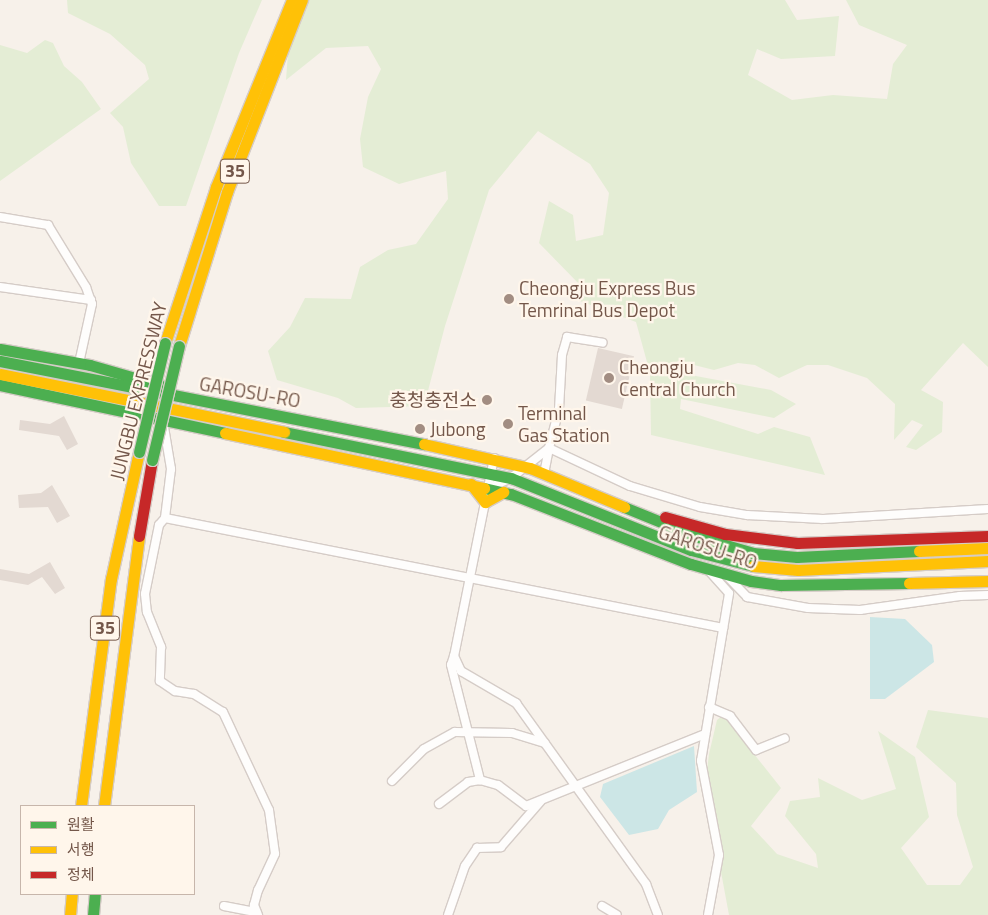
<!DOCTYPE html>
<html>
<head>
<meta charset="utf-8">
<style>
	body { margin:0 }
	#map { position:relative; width:988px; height:915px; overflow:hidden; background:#f7f1ea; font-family:"Titillium Web","Noto Sans KR",sans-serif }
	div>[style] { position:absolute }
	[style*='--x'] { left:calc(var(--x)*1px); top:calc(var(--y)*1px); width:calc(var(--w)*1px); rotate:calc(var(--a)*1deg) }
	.green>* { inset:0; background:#e4edd5 }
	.water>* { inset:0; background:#cce6e6 }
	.building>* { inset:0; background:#e3d9d2; transform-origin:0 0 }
	.roads { filter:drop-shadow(1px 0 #d5ccc7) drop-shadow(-1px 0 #d5ccc7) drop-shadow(0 1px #d5ccc7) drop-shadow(0 -1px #d5ccc7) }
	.street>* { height:8px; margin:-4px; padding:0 4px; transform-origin:4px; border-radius:4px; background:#fefdfc }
	.fast>* { height:11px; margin:-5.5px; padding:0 5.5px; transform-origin:5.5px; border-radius:5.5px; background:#4caf50 }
	.slow>* { height:11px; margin:-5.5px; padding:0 5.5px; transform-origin:5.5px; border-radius:5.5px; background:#ffc107 }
	.jam>* { height:11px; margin:-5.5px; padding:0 5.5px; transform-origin:5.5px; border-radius:5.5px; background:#c62828 }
	.bridges { filter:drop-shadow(1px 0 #d5ccc6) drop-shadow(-1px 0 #d5ccc6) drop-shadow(0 1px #d5ccc6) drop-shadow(0 -1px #d5ccc6) }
	.fast-bridge>* { height:11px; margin:-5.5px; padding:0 5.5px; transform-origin:5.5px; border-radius:5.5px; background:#4caf50 }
	.dots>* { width:14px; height:14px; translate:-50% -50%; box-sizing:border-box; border:2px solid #fff6eb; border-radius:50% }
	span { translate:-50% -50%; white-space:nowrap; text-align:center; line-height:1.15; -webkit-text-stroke:4.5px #fff6eb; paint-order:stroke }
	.shield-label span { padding:1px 4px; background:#fff6eb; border:1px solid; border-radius:4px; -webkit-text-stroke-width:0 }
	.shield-label { font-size:18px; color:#74574a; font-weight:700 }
	.poi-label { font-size:19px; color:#74574a }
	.left { translate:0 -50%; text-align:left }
	.right { translate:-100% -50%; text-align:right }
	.street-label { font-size:19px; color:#74574a }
	.legend { position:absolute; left:20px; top:805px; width:175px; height:90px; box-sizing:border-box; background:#fff6eb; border:1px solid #c7b6ab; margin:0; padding:6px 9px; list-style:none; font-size:15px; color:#74574a }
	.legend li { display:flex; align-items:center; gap:10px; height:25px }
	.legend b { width:25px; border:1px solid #c7b6ab }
</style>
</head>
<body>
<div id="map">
	<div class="green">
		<i style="clip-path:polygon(67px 0,262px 0,239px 53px,186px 206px,159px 206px,131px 163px,123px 127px,110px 113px,149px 79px,145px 65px,110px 34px,68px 13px)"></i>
		<i style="clip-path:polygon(309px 0,785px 0,797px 20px,839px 16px,835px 56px,781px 59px,757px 49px,748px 75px,792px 100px,833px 95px,887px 99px,893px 64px,907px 45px,859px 25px,846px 0,988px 0,988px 367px,963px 343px,921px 390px,943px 402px,942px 432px,916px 450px,906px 447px,923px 425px,912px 420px,894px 440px,895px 404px,867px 378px,828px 365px,807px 365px,779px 378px,755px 365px,738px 363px,714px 370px,678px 361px,669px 371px,771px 390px,796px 404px,774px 418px,681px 399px,680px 409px,758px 434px,774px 427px,810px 437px,825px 475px,651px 435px,650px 373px,636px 322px,580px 301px,580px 285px,539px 243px,549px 201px,573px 215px,576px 241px,603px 235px,609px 193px,590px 164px,538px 131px,489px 190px,445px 326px,424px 406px,356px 408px,338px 398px,277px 380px,268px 351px,290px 327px,305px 298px,351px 299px,360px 267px,388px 250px,416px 244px,448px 199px,446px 171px,399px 184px,363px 167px,360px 139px,368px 97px,381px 69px,368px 46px,326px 48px,286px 80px,288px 53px)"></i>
		<i style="clip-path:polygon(45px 40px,53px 43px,64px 66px,82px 82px,101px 109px,0 181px,0 45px,27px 53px)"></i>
		<i style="clip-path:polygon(928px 710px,988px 718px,988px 915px,729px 915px,705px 786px,709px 754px,717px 720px,723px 715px,781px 788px,751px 826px,777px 854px,818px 868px,816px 854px,785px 816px,790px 801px,820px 797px,818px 778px,862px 800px,896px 789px,878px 731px,915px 757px,929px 817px,901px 848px,927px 885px,960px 885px,973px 867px,957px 815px,956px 783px,916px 747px)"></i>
	</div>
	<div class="water">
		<i style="clip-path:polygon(870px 617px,905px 619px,932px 645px,934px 662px,885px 699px,870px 699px)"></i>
		<i style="clip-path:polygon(694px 746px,697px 792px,669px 810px,658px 829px,629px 835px,600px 797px,603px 784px)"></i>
	</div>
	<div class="building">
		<i style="left:598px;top:348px;width:37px;height:54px;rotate:13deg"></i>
		<i style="clip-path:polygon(64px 416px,78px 444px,67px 450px,59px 436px,19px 430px,20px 420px,50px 424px)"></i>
		<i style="clip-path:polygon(52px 485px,70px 516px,57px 523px,48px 507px,19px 508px,18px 495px,41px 493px)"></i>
		<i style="clip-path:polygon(50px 562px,65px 588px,55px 594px,42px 577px,28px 585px,0 580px,0 569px,29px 574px)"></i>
	</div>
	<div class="roads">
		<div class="street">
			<i style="--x:0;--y:217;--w:49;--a:9.5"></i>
			<i style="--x:48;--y:225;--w:73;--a:58.5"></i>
			<i style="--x:86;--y:287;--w:18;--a:71"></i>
			<i style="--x:92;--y:304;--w:60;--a:102.4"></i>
			<i style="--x:0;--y:287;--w:92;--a:8.1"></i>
			<i style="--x:164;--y:427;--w:43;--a:80.5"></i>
			<i style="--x:171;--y:469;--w:49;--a:97"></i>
			<i style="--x:165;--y:518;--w:9;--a:131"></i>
			<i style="--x:159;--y:525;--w:70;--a:101.5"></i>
			<i style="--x:145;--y:594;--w:18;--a:84"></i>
			<i style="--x:147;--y:612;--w:38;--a:68"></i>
			<i style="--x:161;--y:647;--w:34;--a:92"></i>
			<i style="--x:160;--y:681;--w:18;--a:34"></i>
			<i style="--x:175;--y:691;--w:19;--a:9"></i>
			<i style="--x:194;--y:694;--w:34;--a:32"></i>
			<i style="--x:223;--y:712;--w:108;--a:64.9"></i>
			<i style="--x:269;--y:810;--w:44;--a:82.2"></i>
			<i style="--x:275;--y:854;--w:40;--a:115"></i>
			<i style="--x:258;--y:890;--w:16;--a:105"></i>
			<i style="--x:254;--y:905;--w:11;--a:68"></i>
			<i style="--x:494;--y:458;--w:202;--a:101.4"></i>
			<i style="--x:454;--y:656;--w:17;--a:65"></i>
			<i style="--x:461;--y:671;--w:64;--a:30.2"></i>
			<i style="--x:516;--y:703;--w:223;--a:54.3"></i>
			<i style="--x:646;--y:884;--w:33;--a:69"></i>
			<i style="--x:544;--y:474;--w:26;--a:-79"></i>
			<i style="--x:549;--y:448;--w:89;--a:25.1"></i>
			<i style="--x:630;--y:486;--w:73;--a:16.7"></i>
			<i style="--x:700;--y:507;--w:48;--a:9.7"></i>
			<i style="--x:747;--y:515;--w:76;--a:3"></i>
			<i style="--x:823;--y:519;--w:165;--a:-3.5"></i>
			<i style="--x:488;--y:488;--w:25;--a:-23"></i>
			<i style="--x:511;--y:478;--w:48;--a:-38.3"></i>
			<i style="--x:549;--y:448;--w:40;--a:-75.6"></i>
			<i style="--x:559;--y:409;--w:54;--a:-86.8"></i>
			<i style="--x:562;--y:355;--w:19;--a:-74"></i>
			<i style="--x:567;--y:337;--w:36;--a:9"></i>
			<i style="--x:165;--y:518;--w:569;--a:11.15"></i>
			<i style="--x:725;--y:574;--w:32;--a:46"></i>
			<i style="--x:747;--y:597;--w:62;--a:10.2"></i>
			<i style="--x:808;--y:608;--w:52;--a:2.2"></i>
			<i style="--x:860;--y:610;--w:101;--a:-8"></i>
			<i style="--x:960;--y:596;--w:28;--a:-2"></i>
			<i style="--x:454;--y:656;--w:9;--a:108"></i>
			<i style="--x:451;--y:665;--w:119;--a:75.8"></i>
			<i style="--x:709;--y:707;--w:23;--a:23"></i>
			<i style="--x:730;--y:716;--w:43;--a:52.6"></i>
			<i style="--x:756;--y:750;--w:31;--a:-22"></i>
			<i style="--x:392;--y:781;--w:45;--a:-45"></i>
			<i style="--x:424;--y:749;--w:35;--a:-29"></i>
			<i style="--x:455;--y:732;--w:57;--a:1"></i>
			<i style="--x:512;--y:733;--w:34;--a:17"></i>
			<i style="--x:439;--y:804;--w:36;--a:-37"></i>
			<i style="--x:468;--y:782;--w:12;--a:-9"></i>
			<i style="--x:480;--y:780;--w:19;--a:16"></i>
			<i style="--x:498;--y:785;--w:35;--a:37"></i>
			<i style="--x:526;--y:806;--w:193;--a:-21.9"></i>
			<i style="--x:224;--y:906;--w:33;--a:11"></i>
			<i style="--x:602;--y:906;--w:17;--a:31"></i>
			<i style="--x:448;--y:915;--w:52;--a:-70.9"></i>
			<i style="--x:465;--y:866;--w:22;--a:-56"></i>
			<i style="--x:477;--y:848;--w:24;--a:-2"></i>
			<i style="--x:501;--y:847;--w:60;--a:-49.1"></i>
			<i style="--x:708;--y:915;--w:61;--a:-79.6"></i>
			<i style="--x:719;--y:855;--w:96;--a:-100.8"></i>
			<i style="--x:701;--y:761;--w:170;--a:-80.5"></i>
			<i style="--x:729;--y:593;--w:31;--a:-132"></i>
		</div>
		<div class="fast">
			<i style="--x:0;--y:349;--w:91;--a:10.1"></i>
			<i style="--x:90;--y:365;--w:76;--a:16"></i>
			<i style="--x:0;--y:361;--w:432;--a:11.1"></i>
			<i style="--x:0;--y:385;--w:230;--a:12"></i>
			<i style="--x:284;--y:432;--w:232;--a:11.5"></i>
			<i style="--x:511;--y:478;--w:194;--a:21.8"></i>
			<i style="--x:691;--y:550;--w:64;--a:14.5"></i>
			<i style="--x:484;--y:488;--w:28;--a:13"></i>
			<i style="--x:511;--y:494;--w:193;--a:21.3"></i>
			<i style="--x:691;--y:564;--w:62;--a:15.8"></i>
			<i style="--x:751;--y:581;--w:30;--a:8"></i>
			<i style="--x:781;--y:585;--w:128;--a:-0.9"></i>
			<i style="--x:624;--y:507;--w:80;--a:22.1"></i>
			<i style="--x:698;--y:537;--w:57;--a:16.2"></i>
			<i style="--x:753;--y:553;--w:44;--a:5.2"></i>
			<i style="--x:797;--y:557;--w:122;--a:-2.8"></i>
			<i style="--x:93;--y:915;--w:21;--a:-85"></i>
		</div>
		<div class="slow">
			<i style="--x:165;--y:343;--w:164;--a:-71.9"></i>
			<i style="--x:216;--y:187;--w:202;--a:-67.9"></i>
			<i style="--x:179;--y:346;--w:161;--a:-72.7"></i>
			<i style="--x:227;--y:192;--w:206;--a:-68.7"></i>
			<i style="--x:0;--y:374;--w:290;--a:11.5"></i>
			<i style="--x:225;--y:433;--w:265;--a:12"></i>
			<i style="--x:424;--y:444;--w:109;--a:12.8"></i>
			<i style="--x:530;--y:468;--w:102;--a:22.5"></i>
			<i style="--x:471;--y:484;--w:23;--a:52"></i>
			<i style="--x:485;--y:502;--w:21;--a:-29"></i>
			<i style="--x:919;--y:551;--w:69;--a:-2.5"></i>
			<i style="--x:753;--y:566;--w:45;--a:5.1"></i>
			<i style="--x:798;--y:570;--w:190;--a:-2.7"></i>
			<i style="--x:909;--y:583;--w:79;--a:-1.5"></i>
			<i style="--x:81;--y:806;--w:229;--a:-82.5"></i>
			<i style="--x:111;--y:579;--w:130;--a:-77.6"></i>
			<i style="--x:104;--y:806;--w:272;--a:-82.6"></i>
			<i style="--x:70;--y:915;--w:21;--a:-85"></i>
		</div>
		<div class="jam">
			<i style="--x:665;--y:517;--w:62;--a:15.8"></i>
			<i style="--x:725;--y:534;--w:73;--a:7.1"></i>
			<i style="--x:797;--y:543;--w:191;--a:-2.1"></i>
			<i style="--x:139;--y:536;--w:77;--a:-80.3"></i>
		</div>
	</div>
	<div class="bridges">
		<div class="fast-bridge">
			<i style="--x:139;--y:452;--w:112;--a:-76.6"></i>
			<i style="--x:152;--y:460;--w:117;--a:-76.7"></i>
		</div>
	</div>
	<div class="dots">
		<i style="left:509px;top:299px;background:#a28d82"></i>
		<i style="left:609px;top:378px;background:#a28d82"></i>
		<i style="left:487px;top:400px;background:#a28d82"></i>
		<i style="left:508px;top:424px;background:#a28d82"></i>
		<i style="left:420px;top:429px;background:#a28d82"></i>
	</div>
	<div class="shield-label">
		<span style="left:235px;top:171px">35</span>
		<span style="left:105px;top:628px">35</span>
	</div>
	<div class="poi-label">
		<span class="left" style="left:519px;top:299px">Cheongju Express Bus<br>Temrinal Bus Depot</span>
		<span class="left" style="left:619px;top:378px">Cheongju<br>Central Church</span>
		<span class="right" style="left:477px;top:400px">충청충전소</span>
		<span class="left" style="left:518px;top:424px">Terminal<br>Gas Station</span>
		<span class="left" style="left:430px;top:429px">Jubong</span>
	</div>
	<div class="street-label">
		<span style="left:138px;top:391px;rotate:-76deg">JUNGBU EXPRESSWAY</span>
		<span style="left:250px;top:392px;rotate:10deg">GAROSU-RO</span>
		<span style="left:708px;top:547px;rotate:18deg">GAROSU-RO</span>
	</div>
	<ul class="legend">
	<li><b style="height:6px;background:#4caf50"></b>원활</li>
	<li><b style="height:6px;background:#ffc107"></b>서행</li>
	<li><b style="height:6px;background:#c62828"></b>정체</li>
	</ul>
</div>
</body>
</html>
